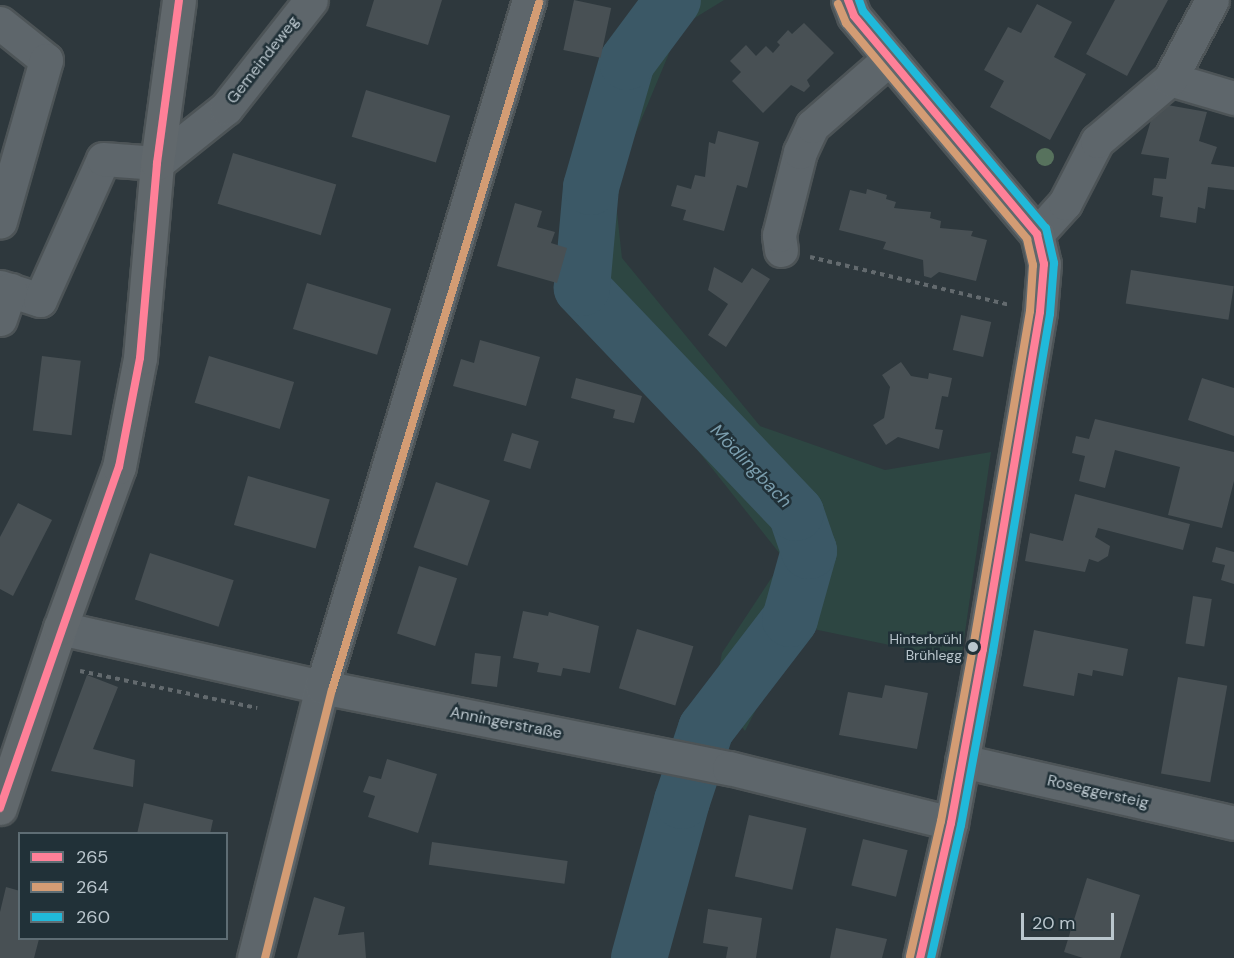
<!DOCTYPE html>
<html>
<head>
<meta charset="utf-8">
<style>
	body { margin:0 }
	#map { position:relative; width:1234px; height:958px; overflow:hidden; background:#2e383d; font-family:"DM Sans",sans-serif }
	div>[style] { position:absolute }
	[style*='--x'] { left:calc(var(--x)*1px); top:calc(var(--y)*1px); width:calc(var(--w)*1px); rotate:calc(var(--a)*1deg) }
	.green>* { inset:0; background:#2d4642 }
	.river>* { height:56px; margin:-28px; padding:0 28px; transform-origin:28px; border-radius:28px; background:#3b5866 }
	.building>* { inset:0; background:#485054; transform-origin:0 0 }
	.path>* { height:4px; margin-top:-2px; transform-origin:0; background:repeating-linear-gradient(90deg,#636a6e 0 4.5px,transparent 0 9px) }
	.roads { filter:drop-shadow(2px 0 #4d5457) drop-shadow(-2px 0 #4d5457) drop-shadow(0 2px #4d5457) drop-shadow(0 -2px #4d5457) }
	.minor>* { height:33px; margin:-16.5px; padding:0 16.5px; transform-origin:16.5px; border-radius:16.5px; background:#5e666b }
	.major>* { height:33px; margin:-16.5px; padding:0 16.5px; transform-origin:16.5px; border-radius:16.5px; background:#61686c }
	.bus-1>* { height:8px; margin:-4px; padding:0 4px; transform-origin:4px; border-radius:4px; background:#ff8098 }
	.bus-2>* { height:8px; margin:-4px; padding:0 4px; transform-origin:4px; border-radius:4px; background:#d39c74 }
	.bus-3>* { height:8px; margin:-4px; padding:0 4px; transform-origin:4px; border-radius:4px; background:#20b9da }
	.trees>* { width:18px; height:18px; margin:-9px; border-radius:50%; background:#57725d }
	.dots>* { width:16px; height:16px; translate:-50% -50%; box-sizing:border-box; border:3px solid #213138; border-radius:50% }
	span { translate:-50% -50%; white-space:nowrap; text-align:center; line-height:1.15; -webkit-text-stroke:5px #213138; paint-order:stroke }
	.bus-label { font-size:14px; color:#bac6cd }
	.right { translate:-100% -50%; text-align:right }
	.street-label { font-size:16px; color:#bac6cd }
	.water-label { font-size:18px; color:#7b9eae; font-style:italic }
	.legend { position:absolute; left:18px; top:832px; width:210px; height:108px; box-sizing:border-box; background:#213138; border:2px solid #5e6d74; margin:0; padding:8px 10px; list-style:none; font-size:18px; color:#bac6cd }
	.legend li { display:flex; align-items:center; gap:12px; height:30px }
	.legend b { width:30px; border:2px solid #5e6d74 }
	.scale { position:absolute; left:1021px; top:913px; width:93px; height:27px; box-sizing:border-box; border:3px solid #bac6cd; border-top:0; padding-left:8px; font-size:18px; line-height:21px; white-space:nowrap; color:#bac6cd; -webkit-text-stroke:4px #213138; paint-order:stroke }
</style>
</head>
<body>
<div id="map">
	<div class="green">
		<i style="clip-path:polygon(663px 0,724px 0,680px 27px,614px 185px,622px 258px,760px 426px,885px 470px,991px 452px,961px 660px,799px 626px,745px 731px,714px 692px,722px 653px,784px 559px,572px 292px,603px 157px,650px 22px)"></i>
	</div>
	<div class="river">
		<i style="--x:639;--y:958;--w:163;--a:-74.7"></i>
		<i style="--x:682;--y:801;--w:76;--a:-71.6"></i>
		<i style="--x:706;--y:729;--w:138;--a:-52.6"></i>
		<i style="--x:790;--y:619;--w:71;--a:-74.4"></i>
		<i style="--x:809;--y:551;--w:40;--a:-108.9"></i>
		<i style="--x:796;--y:513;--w:311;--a:-133.6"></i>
		<i style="--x:582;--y:288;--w:101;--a:-84.9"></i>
		<i style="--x:591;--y:187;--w:130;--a:-73.9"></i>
		<i style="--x:627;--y:62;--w:77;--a:-53.4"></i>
	</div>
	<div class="building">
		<i style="clip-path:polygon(374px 0,442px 0,428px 45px,366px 26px)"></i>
		<i style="left:574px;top:0;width:38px;height:51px;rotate:12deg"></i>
		<i style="clip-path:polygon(1115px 0,1168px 0,1127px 76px,1086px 54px)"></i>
		<i style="clip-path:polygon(1037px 4px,1072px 22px,1054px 57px,1086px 74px,1050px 140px,990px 107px,1004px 81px,984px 70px,1008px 27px,1021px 33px)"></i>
		<i style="clip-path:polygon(804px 23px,834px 53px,807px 80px,810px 86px,804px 92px,791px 85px,763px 113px,732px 81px,741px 72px,730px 61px,746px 45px,756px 56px,766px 46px,773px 53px,780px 45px,777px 42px,788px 30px,792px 34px)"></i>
		<i style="left:366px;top:90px;width:88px;height:49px;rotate:17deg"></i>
		<i style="clip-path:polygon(1156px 103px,1207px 112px,1199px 141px,1217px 147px,1211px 164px,1234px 167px,1234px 190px,1208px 187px,1205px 209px,1198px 207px,1196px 223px,1160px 217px,1163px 197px,1152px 195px,1154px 178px,1166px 179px,1169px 158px,1141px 154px)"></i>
		<i style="clip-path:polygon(718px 131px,759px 142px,747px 188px,737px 185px,724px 231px,683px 220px,686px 210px,671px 206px,677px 185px,691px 189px,695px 175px,705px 177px,709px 142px,715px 144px)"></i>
		<i style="left:233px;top:153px;width:108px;height:53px;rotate:17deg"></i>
		<i style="clip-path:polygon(867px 189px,887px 195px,886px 199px,896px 202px,894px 208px,931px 212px,930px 218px,941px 221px,940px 228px,973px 231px,971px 236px,987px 240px,976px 281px,939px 272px,931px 278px,924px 276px,923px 260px,883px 249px,886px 242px,839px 230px,850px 190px,866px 194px)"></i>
		<i style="clip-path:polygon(515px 203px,542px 211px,537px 227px,555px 232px,551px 243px,567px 248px,557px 283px,497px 266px)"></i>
		<i style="clip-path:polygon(714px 267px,742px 283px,752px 268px,770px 279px,726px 347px,708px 335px,728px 304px,708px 290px)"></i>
		<i style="left:1131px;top:270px;width:104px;height:34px;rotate:9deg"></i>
		<i style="left:307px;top:283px;width:88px;height:48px;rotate:17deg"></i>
		<i style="left:961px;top:315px;width:31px;height:36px;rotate:13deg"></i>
		<i style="clip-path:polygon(480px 340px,540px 357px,526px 406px,453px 386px,461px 359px,474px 363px)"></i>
		<i style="left:42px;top:356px;width:39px;height:75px;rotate:7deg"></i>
		<i style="left:209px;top:356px;width:89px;height:49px;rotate:17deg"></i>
		<i style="clip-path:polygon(901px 362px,911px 376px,928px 379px,929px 373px,952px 378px,948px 397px,942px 396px,935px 429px,943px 430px,939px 449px,898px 437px,886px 445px,873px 425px,884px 418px,890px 387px,882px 375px)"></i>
		<i style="clip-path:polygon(576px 378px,642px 396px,634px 423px,613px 418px,615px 410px,571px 398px)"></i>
		<i style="clip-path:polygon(1202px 378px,1234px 388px,1234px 436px,1188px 420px)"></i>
		<i style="clip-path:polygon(1095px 419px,1234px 452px,1234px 481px,1222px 528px,1168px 515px,1180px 467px,1115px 450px,1105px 488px,1079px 481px,1085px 456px,1072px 453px,1076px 436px,1089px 439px)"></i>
		<i style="left:512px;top:433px;width:28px;height:29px;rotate:17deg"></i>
		<i style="left:248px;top:476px;width:85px;height:51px;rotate:16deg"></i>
		<i style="left:436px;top:482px;width:57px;height:69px;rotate:19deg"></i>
		<i style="clip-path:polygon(1075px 494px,1190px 524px,1183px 550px,1098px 528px,1095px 537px,1110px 546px,1108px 556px,1098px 562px,1089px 559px,1085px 572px,1025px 561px,1030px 533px,1063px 541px)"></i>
		<i style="clip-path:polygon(18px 503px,52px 520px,13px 596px,0 589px,0 537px)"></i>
		<i style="clip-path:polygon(1216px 547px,1234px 552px,1234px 584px,1221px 580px,1225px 565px,1212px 562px)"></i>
		<i style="left:150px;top:553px;width:88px;height:49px;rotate:18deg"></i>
		<i style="left:419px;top:566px;width:40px;height:71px;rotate:18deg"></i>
		<i style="left:1193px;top:596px;width:19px;height:48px;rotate:9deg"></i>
		<i style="clip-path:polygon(523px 611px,548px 616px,549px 612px,599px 626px,590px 673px,563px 668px,561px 676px,537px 672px,539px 663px,513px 658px)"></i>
		<i style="left:637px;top:629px;width:59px;height:62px;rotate:17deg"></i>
		<i style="clip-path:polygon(1034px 630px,1128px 649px,1123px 676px,1093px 670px,1092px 676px,1078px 673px,1074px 696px,1023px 686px)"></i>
		<i style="left:475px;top:653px;width:26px;height:31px;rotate:7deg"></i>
		<i style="clip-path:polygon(87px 675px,118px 687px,93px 749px,135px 760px,133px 787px,51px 771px)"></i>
		<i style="left:1178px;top:677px;width:50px;height:98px;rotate:10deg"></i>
		<i style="clip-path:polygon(885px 685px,928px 693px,917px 749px,839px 735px,848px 692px,882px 698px)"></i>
		<i style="clip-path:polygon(387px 759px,437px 774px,418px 833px,368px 817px,375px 796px,363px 792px,369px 776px,381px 779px)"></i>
		<i style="clip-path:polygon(144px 803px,213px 820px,210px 834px,137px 834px)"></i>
		<i style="left:749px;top:815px;width:59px;height:63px;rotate:13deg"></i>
		<i style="left:863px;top:839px;width:46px;height:48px;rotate:14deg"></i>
		<i style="left:432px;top:842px;width:137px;height:23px;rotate:8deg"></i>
		<i style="clip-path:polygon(1087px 878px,1140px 895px,1120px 958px,1083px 958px,1064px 952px)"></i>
		<i style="clip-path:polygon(6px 887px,20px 891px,20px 939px,39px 939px,34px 958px,0 958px,0 912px)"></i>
		<i style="clip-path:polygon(314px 897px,345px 907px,338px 935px,364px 932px,366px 958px,297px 958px)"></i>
		<i style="clip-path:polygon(708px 909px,762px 918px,756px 958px,726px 958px,728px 947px,703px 943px)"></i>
		<i style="clip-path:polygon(836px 928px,887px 939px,882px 958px,830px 958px)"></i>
	</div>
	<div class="path">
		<i style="--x:810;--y:257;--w:206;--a:13.5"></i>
		<i style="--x:80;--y:671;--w:181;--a:11.8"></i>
	</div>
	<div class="roads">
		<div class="minor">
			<i style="--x:0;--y:23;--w:59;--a:38.8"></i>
			<i style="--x:46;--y:60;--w:168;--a:105.9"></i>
			<i style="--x:1170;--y:79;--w:67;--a:16.5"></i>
			<i style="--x:1037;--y:234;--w:42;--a:-47.9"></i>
			<i style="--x:1065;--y:203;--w:70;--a:-62.7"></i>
			<i style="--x:1097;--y:141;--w:96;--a:-40.3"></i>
			<i style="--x:1170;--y:79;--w:89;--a:-62"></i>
			<i style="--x:781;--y:250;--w:15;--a:-98"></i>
			<i style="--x:779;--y:235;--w:86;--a:-75.8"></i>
			<i style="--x:800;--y:152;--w:29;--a:-65"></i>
			<i style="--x:812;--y:126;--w:103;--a:-41.1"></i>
			<i style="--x:0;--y:287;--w:42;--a:18"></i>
			<i style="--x:40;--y:300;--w:154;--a:-65.9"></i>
			<i style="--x:103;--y:159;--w:54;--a:4.2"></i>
			<i style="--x:157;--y:163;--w:88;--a:-38.6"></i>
			<i style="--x:226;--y:108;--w:137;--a:-51.8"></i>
			<i style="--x:0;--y:319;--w:31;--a:-71"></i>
			<i style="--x:60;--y:628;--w:269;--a:12.7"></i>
			<i style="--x:322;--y:687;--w:415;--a:11.3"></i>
			<i style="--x:729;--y:768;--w:229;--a:13.9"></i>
			<i style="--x:962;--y:761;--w:279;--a:12.8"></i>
			<i style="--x:254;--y:958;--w:279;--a:-75.9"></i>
			<i style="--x:322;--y:687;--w:718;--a:-73.23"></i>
		</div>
		<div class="major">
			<i style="--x:848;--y:0;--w:17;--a:69"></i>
			<i style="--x:854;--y:16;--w:285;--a:50"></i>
			<i style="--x:1037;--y:234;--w:31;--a:77"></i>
			<i style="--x:1044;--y:264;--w:48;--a:94.8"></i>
			<i style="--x:1040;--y:312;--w:342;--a:99.6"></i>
			<i style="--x:983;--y:649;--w:177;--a:100.4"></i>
			<i style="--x:951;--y:823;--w:139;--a:102.9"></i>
			<i style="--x:0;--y:808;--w:190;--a:-71.6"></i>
			<i style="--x:60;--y:628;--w:171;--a:-69.9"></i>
			<i style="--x:119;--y:467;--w:111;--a:-79.1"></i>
			<i style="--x:140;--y:358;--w:196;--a:-85"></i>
			<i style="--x:157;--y:163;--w:164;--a:-82.3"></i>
		</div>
	</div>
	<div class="bus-1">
		<i style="--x:848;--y:0;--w:17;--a:69"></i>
		<i style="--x:854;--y:16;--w:285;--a:50"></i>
		<i style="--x:1037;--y:234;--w:31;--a:77"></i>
		<i style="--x:1044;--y:264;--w:48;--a:94.8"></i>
		<i style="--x:1040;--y:312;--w:342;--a:99.6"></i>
		<i style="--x:983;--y:649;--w:177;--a:100.4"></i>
		<i style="--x:951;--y:823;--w:139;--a:102.9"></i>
		<i style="--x:0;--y:808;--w:361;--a:-70.8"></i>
		<i style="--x:119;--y:467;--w:111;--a:-79.1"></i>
		<i style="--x:140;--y:358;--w:196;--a:-85"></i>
		<i style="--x:157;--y:163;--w:164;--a:-82.3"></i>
	</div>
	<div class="bus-2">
		<i style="--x:838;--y:4;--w:21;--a:67"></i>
		<i style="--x:846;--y:23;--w:282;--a:50"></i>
		<i style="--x:1027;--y:239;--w:27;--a:77"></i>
		<i style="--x:1033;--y:265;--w:46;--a:93.7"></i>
		<i style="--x:1030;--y:311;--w:341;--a:99.6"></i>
		<i style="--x:973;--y:647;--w:177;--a:100.4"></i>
		<i style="--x:941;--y:821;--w:139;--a:102.9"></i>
		<i style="--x:265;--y:958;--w:276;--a:-76"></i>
		<i style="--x:332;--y:690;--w:718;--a:-73.23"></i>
	</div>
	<div class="bus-3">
		<i style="--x:859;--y:0;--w:12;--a:70"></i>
		<i style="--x:863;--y:11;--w:284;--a:49.9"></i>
		<i style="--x:1046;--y:228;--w:36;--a:77"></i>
		<i style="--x:1054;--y:263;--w:51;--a:94.5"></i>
		<i style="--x:1050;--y:314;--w:342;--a:99.6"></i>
		<i style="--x:993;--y:651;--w:177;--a:100.4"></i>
		<i style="--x:961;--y:825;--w:136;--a:102.7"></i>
	</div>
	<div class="trees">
		<i style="left:1045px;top:157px"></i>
	</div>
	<div class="dots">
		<i style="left:973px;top:647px;background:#bac6cd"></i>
	</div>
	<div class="bus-label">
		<span class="right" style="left:962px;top:647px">Hinterbrühl<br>Brühlegg</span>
	</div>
	<div class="street-label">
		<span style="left:263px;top:60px;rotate:-52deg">Gemeindeweg</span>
		<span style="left:506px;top:723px;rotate:11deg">Anningerstraße</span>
		<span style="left:1098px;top:792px;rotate:13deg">Roseggersteig</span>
	</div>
	<div class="water-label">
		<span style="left:751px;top:466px;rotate:46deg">Mödlingbach</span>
	</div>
	<ul class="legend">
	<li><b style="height:8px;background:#ff8098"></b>265</li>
	<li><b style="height:8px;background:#d39c74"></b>264</li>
	<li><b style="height:8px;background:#20b9da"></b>260</li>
	</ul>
	<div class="scale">20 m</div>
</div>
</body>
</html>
